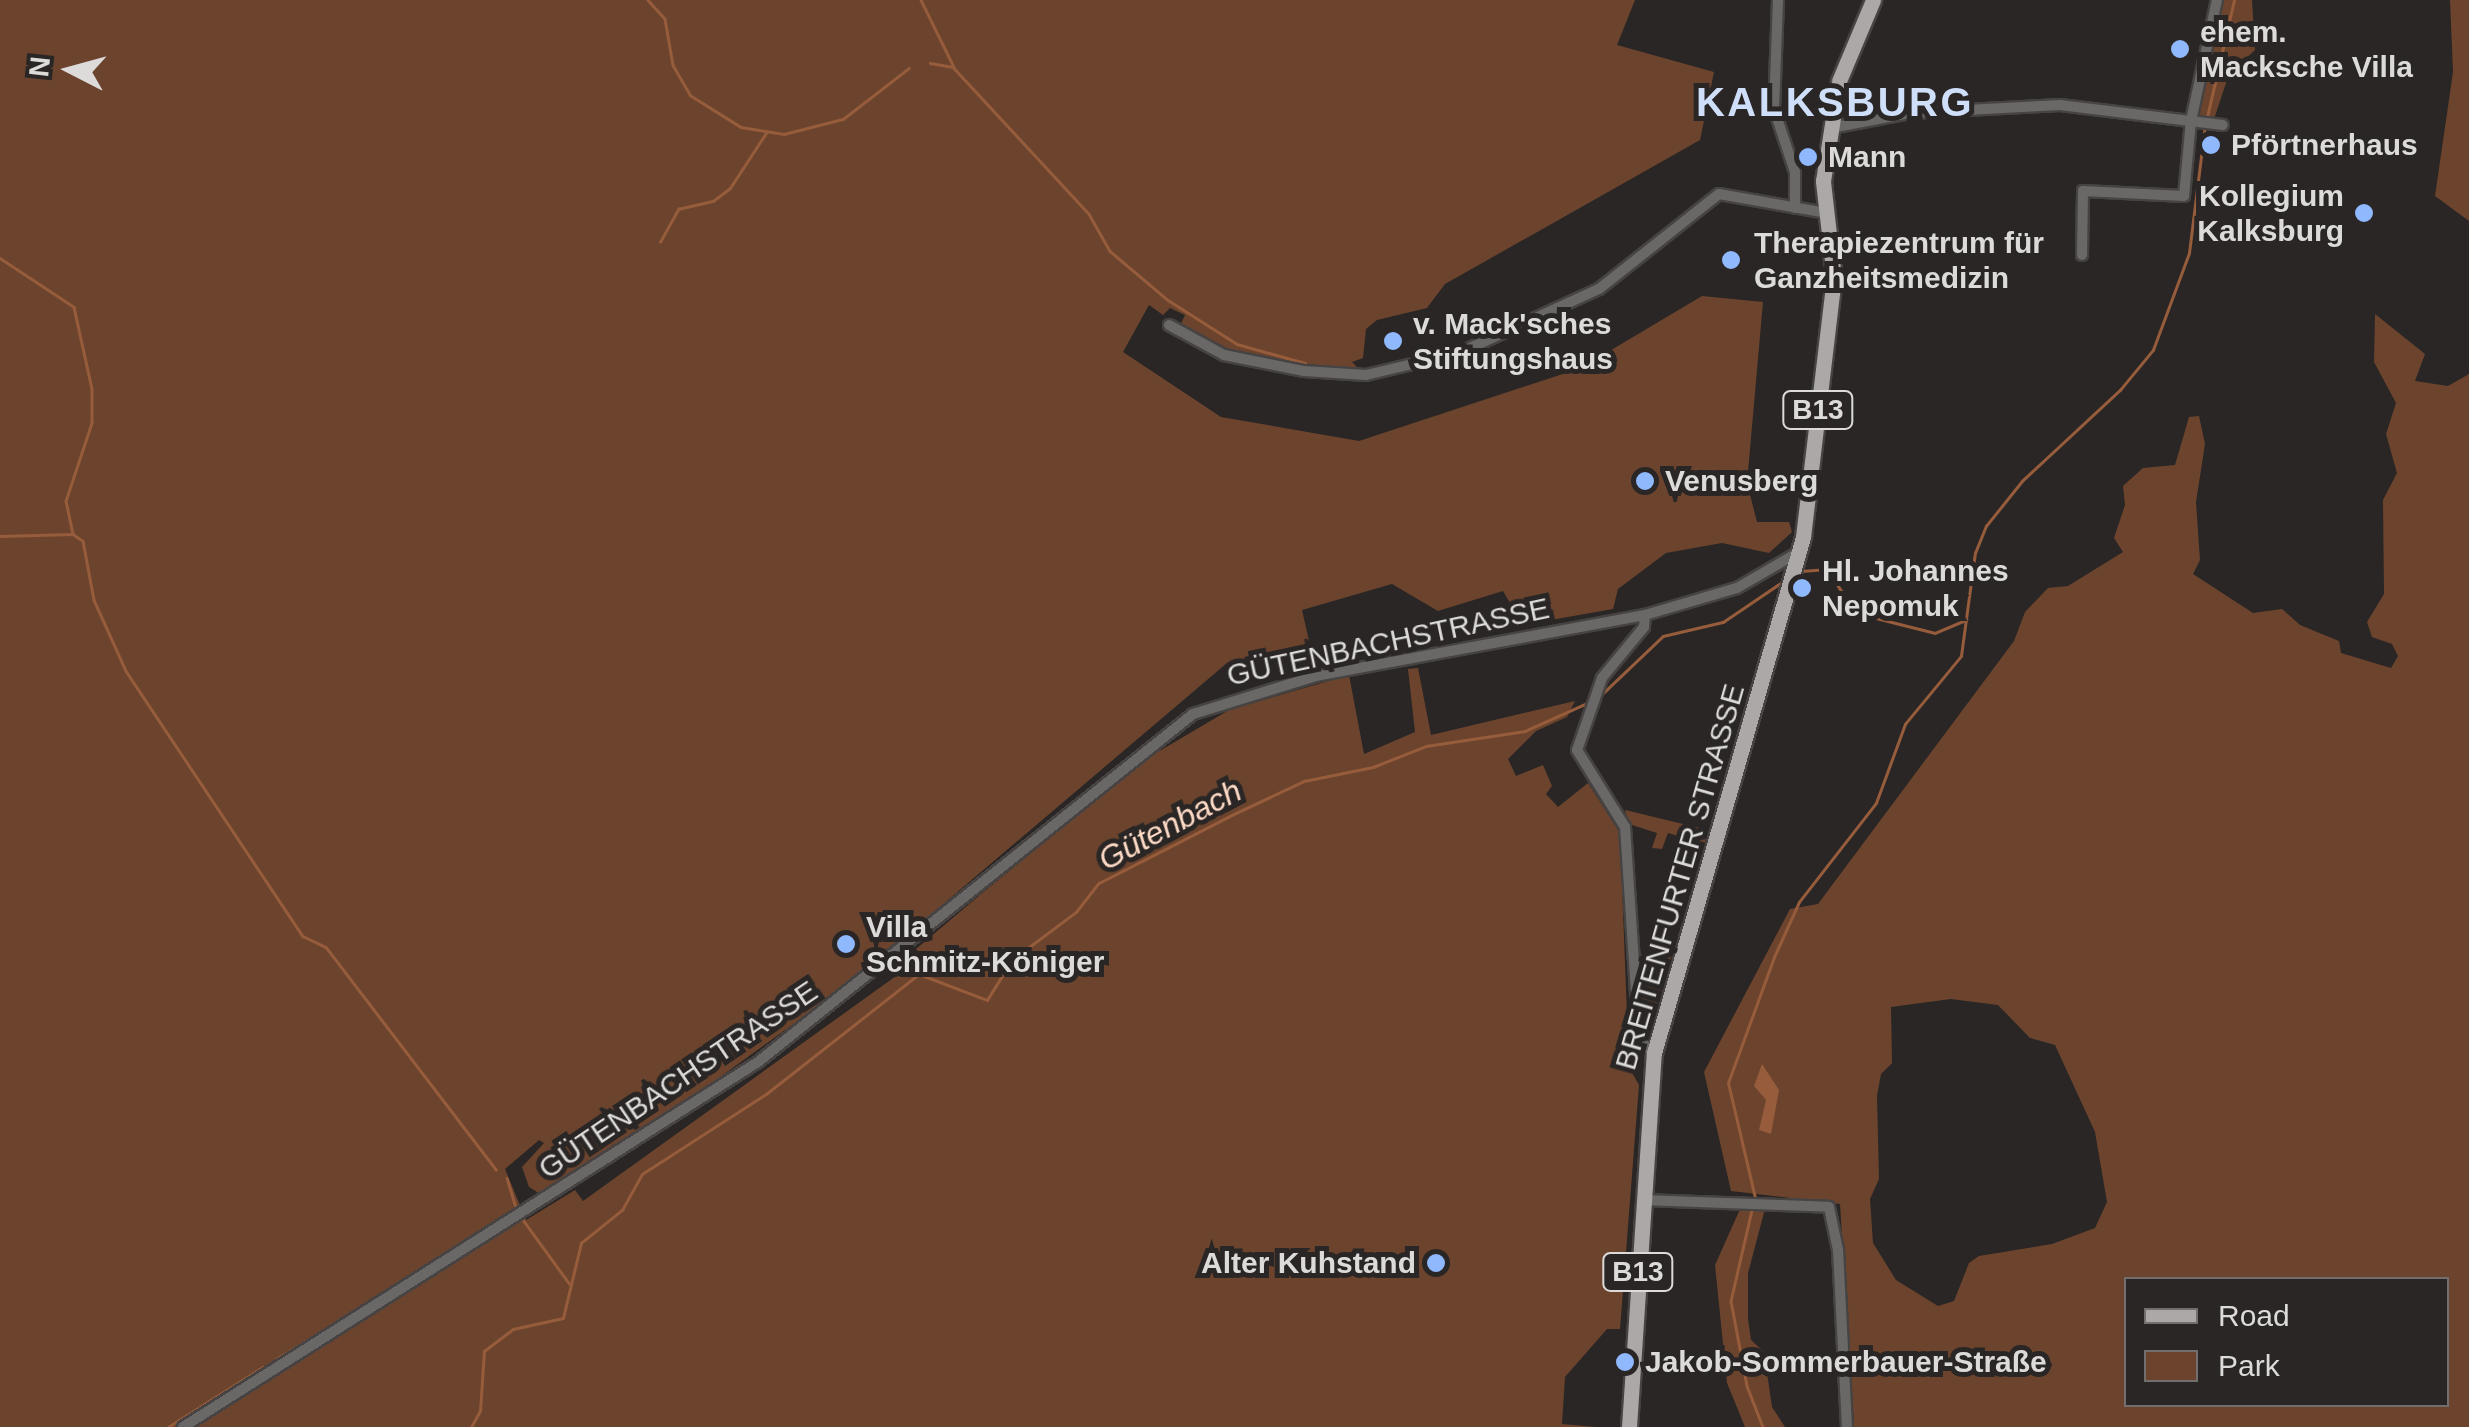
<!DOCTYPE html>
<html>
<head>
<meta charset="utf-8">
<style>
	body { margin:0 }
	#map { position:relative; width:2469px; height:1427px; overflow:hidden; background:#292625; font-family:Arial,sans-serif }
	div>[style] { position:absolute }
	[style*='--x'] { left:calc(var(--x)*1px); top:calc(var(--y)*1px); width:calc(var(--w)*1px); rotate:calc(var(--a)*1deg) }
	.green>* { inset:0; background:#6c442d }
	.water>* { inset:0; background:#965c3b }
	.stream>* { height:2.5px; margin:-1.25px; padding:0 1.25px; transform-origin:1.25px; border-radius:1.25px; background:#965c3b }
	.primary-tunnel>* { height:15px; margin-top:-7.5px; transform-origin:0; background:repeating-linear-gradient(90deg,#444140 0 15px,transparent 0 23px) }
	.roads { filter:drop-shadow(2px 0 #464342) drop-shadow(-2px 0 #464342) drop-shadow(0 2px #464342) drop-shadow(0 -2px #464342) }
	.street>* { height:10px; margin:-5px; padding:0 5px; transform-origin:5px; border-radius:5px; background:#696867 }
	.primary>* { height:15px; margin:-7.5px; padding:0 7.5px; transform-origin:7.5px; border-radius:7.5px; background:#aba8a7 }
	.dots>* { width:28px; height:28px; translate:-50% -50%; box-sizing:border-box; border:5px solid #292625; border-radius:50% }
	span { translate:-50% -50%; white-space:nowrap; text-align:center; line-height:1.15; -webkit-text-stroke:10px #292625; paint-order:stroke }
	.shield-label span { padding:2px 8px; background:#292625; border:2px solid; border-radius:8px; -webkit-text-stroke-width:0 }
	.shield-label { font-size:28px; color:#dddbda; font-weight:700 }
	.poi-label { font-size:30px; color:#dddbda; font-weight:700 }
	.left { translate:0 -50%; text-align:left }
	.right { translate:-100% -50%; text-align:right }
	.street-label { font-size:30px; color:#dddbda }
	.water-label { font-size:32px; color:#fedac6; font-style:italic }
	.district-label { font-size:40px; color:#cfdff9; font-weight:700; letter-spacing:2.5px }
	.legend { position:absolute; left:2124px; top:1277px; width:325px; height:130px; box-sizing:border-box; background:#292625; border:2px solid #716e6d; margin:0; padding:12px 18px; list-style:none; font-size:30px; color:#dddbda }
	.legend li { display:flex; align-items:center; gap:20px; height:50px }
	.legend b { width:50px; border:2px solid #716e6d }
	.north { position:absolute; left:20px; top:20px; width:100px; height:100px; -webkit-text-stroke:8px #292625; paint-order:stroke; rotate:276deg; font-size:28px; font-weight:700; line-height:40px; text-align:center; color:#dddbda }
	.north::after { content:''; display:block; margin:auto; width:35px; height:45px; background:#dddbda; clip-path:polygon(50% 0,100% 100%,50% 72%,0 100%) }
</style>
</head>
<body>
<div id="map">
	<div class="green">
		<i style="clip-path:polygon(0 0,1635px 0,1617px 45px,1714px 72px,1700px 140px,1445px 284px,1427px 308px,1377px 320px,1366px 329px,1363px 358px,1352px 362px,1361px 371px,1230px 353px,1180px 326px,1185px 315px,1170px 308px,1163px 315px,1149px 305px,1123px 352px,1221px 417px,1359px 441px,1581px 368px,1702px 296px,1763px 302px,1747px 483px,1757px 522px,1789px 522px,1792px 532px,1769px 553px,1722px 543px,1666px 553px,1618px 589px,1613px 609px,1523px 625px,1503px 591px,1438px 611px,1392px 584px,1302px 610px,1315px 667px,1292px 648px,1227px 663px,915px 928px,904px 917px,891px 929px,900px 940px,836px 993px,687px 1101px,545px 1197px,529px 1187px,522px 1167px,544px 1143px,539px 1140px,505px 1169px,526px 1220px,575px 1190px,583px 1201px,903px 971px,926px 963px,916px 949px,981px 894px,1151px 756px,1229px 710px,1349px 675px,1364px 754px,1415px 732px,1408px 669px,1418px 668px,1431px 735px,1575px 701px,1567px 717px,1536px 731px,1508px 759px,1516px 776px,1543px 765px,1552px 786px,1546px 794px,1558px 807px,1588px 783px,1620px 833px,1629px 1067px,1639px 1085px,1620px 1329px,1607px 1329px,1565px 1377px,1562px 1424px,1596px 1427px,0 1427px)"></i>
		<i style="clip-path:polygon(2221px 0,2252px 0,2255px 50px,2229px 74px,2214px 119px,2199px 115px)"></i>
		<i style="clip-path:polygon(2450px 0,2469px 0,2469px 221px,2435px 196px,2453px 72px)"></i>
		<i style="clip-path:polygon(evenodd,2375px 314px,2425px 354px,2415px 381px,2448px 386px,2469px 374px,2469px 1427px,1854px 1427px,1840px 1204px,1731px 1191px,1704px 1072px,1790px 909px,1818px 904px,2014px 641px,2025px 612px,2048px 588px,2068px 586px,2123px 552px,2114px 538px,2125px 505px,2123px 486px,2143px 468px,2175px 465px,2189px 417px,2199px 416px,2205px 444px,2196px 502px,2200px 560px,2193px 574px,2253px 613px,2282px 609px,2300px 625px,2339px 641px,2341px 653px,2391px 668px,2398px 656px,2392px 644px,2372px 637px,2367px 622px,2384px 594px,2383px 500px,2397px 473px,2386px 434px,2396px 403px,2374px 362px,2375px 314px,1951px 999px,1998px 1005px,2030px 1038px,2055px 1045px,2095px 1132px,2107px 1202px,2095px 1228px,2052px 1244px,1979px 1256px,1969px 1263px,1954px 1301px,1938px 1306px,1896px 1280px,1873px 1243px,1870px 1199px,1879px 1179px,1877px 1096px,1881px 1074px,1892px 1063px,1891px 1007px,1951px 999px,2375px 314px,2126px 1280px,2446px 1280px,2446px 1404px,2126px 1404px,2126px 1280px)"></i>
		<i style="clip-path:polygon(1625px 810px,1708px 830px,1701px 858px,1694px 858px,1698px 842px,1668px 833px,1662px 849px,1652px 848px,1657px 833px,1629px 824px)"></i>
		<i style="clip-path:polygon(1669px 946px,1674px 947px,1655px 1016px,1642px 1016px,1638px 954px,1649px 955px,1645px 971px,1660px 975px)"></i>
		<i style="clip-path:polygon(1741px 1207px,1765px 1209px,1748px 1273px,1748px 1319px,1751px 1340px,1764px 1352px,1772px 1407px,1785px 1427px,1745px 1427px,1727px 1383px,1715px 1265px)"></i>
	</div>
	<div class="water">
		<i style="clip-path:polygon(1762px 1064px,1779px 1090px,1771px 1134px,1759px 1130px,1766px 1100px,1754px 1086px)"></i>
	</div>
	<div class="stream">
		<i style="--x:648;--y:0;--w:25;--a:48"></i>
		<i style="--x:665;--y:19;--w:47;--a:80.1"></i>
		<i style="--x:673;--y:65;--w:34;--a:60"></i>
		<i style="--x:690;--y:95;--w:60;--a:32.1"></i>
		<i style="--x:741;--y:127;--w:44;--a:9.2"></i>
		<i style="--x:784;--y:134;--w:61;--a:-14.3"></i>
		<i style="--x:843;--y:119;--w:83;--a:-37.7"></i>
		<i style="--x:921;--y:0;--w:77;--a:63.8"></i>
		<i style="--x:930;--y:63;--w:23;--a:10"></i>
		<i style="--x:953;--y:67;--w:200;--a:47.2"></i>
		<i style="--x:1089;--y:214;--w:43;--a:60.4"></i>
		<i style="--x:1110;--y:251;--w:76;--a:40.2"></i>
		<i style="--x:1168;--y:300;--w:82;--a:32.5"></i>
		<i style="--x:1237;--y:344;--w:71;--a:15.6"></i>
		<i style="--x:2207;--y:117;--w:120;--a:-77"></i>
		<i style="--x:660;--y:242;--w:38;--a:-61"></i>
		<i style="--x:678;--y:209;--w:36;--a:-13"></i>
		<i style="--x:713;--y:201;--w:21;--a:-37"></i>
		<i style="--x:730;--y:188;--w:66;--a:-56.8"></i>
		<i style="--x:0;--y:258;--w:89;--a:33.5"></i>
		<i style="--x:74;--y:307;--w:84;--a:77.6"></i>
		<i style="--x:92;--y:389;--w:34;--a:90"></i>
		<i style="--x:92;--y:423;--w:82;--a:108.4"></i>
		<i style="--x:66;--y:501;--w:33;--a:78"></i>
		<i style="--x:0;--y:536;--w:73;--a:-1.6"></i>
		<i style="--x:73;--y:534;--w:12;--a:35"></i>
		<i style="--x:83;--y:541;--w:60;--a:79.4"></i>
		<i style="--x:94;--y:600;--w:78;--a:65.7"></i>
		<i style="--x:126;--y:671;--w:319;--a:56.3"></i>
		<i style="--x:303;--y:936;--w:25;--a:26"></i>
		<i style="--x:326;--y:947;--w:280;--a:52.6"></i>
		<i style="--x:1801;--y:571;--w:27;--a:-4"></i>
		<i style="--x:1828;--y:569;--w:42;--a:58.6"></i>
		<i style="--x:1850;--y:605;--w:21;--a:31"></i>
		<i style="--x:1868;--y:616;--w:69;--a:14.2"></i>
		<i style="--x:1935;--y:633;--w:34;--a:-23"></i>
		<i style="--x:1599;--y:697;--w:88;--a:-43.6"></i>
		<i style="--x:1663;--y:636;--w:62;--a:-13.1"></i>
		<i style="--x:1723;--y:622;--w:75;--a:-34.1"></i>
		<i style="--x:507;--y:1178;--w:34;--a:73"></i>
		<i style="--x:1755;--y:1198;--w:118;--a:-103.2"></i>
		<i style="--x:1728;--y:1083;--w:134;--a:-69.9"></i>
		<i style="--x:1774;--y:957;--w:60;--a:-65.6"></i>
		<i style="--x:1799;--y:902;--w:125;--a:-52.1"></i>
		<i style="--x:1876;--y:803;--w:84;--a:-69.8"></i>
		<i style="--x:1905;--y:724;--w:88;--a:-50.5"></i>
		<i style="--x:1961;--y:656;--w:104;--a:-82.3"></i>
		<i style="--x:1975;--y:553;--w:29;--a:-68"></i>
		<i style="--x:1986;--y:526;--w:58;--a:-51.3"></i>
		<i style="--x:2022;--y:481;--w:134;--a:-42.9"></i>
		<i style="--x:2120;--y:390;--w:52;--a:-50.5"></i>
		<i style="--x:2153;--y:350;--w:103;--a:-69.6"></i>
		<i style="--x:2189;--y:253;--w:130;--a:-82.9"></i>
		<i style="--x:1753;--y:1206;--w:98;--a:103"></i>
		<i style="--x:1731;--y:1301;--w:86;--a:79.3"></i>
		<i style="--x:1747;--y:1386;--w:44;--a:68.7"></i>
		<i style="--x:521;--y:1217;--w:82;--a:54"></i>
		<i style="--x:276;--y:1359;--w:133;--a:-31.2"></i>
		<i style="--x:168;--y:1427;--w:112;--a:-32.3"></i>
		<i style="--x:471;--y:1427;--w:18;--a:-61"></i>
		<i style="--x:480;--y:1411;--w:60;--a:-86.2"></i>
		<i style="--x:484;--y:1351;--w:36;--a:-37"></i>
		<i style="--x:513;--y:1329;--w:51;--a:-12.4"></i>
		<i style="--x:563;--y:1318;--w:77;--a:-76.5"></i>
		<i style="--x:581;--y:1243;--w:53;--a:-38.8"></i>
		<i style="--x:622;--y:1210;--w:41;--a:-60.9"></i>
		<i style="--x:642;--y:1174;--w:148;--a:-32.8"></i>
		<i style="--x:766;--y:1094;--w:194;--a:-38.1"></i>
		<i style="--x:919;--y:974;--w:73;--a:20.9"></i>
		<i style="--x:987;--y:1000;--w:47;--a:-58"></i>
		<i style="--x:1012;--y:960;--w:80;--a:-36.9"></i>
		<i style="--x:1076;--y:912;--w:37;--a:-52"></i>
		<i style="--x:1099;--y:883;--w:149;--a:-27.1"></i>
		<i style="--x:1232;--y:815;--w:80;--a:-25.3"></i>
		<i style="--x:1304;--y:781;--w:70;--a:-11.5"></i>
		<i style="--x:1373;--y:767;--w:57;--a:-21.6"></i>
		<i style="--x:1426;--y:746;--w:100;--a:-8.6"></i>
		<i style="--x:1525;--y:731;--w:68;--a:-24.3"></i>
	</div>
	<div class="primary-tunnel">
		<i style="--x:1845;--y:87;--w:5;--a:-68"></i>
	</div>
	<div class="roads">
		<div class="street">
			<i style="--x:1778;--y:0;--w:109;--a:92.1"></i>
			<i style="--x:1774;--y:109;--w:66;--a:71.6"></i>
			<i style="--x:1795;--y:172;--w:36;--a:90"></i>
			<i style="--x:1836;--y:127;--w:75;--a:-10.7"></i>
			<i style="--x:1910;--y:113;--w:150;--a:-3.1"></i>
			<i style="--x:2060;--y:105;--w:164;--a:7"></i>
			<i style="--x:2082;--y:255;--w:64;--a:-89.1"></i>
			<i style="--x:2083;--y:191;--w:101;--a:2.8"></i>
			<i style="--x:2184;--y:196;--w:75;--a:-84.7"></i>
			<i style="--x:2191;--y:121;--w:124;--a:-77.9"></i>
			<i style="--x:1169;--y:325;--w:63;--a:28.6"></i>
			<i style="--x:1224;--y:355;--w:82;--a:11.3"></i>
			<i style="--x:1304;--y:371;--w:62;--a:3.7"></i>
			<i style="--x:1366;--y:375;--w:96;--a:-13.3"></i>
			<i style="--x:1459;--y:353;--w:154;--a:-24.6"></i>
			<i style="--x:1599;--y:289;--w:153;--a:-38.4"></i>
			<i style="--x:1719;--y:194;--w:110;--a:10"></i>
			<i style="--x:1645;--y:615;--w:12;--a:95"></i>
			<i style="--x:1644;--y:627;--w:66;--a:129.5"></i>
			<i style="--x:1602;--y:678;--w:76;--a:109.1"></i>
			<i style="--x:1577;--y:750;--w:91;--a:58.1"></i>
			<i style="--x:1625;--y:827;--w:213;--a:86.2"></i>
			<i style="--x:1639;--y:1040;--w:20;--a:41"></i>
			<i style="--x:1642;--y:1200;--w:187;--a:2.1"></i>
			<i style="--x:1829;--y:1207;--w:44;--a:78.2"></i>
			<i style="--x:1838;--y:1250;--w:177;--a:87.1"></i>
			<i style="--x:183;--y:1427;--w:681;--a:-32.41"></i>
			<i style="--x:758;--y:1062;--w:557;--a:-38.66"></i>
			<i style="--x:1193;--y:714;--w:129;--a:-17.2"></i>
			<i style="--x:1316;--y:676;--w:335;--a:-10.5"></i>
			<i style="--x:1645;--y:615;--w:96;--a:-16.4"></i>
			<i style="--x:1737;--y:588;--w:72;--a:-30.1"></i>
		</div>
		<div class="primary">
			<i style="--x:1839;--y:81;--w:88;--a:-67.2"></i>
			<i style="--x:1629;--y:1427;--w:375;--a:-86.2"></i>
			<i style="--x:1654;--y:1053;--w:537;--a:-73.89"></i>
			<i style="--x:1803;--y:537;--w:261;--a:-83.2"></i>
			<i style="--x:1834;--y:278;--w:98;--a:-96.5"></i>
			<i style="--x:1823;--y:181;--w:96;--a:-81"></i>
		</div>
	</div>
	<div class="dots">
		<i style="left:2180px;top:49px;background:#8fb8fd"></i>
		<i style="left:2211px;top:145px;background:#8fb8fd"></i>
		<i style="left:1808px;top:157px;background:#8fb8fd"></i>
		<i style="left:2364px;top:213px;background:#8fb8fd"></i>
		<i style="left:1731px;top:260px;background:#8fb8fd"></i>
		<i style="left:1393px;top:341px;background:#8fb8fd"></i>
		<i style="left:1645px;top:481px;background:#8fb8fd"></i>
		<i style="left:1802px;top:588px;background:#8fb8fd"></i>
		<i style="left:846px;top:944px;background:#8fb8fd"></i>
		<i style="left:1436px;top:1263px;background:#8fb8fd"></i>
		<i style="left:1625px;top:1362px;background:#8fb8fd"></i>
	</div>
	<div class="shield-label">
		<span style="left:1818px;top:410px">B13</span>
		<span style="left:1638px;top:1272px">B13</span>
	</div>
	<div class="poi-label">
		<span class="left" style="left:2200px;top:49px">ehem.<br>Macksche Villa</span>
		<span class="left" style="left:2231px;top:145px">Pförtnerhaus</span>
		<span class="left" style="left:1828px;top:157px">Mann</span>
		<span class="right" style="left:2344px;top:213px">Kollegium<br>Kalksburg</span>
		<span class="left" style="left:1754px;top:260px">Therapiezentrum für<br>Ganzheitsmedizin</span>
		<span class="left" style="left:1413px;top:341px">v. Mack'sches<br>Stiftungshaus</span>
		<span class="left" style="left:1665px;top:481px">Venusberg</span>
		<span class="left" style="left:1822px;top:588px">Hl. Johannes<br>Nepomuk</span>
		<span class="left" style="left:866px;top:944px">Villa<br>Schmitz-Königer</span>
		<span class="right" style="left:1416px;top:1263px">Alter Kuhstand</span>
		<span class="left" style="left:1645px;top:1362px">Jakob-Sommerbauer-Straße</span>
	</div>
	<div class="street-label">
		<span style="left:1388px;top:642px;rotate:-12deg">GÜTENBACHSTRASSE</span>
		<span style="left:1680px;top:877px;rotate:-74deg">BREITENFURTER STRASSE</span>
		<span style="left:678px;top:1080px;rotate:-34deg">GÜTENBACHSTRASSE</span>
	</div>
	<div class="water-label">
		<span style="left:1170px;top:825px;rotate:-28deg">Gütenbach</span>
	</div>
	<div class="district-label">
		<span style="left:1835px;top:102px">KALKSBURG</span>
	</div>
	<ul class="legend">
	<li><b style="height:12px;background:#aba8a7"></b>Road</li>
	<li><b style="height:28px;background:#6c442d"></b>Park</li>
	</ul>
	<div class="north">N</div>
</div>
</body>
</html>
